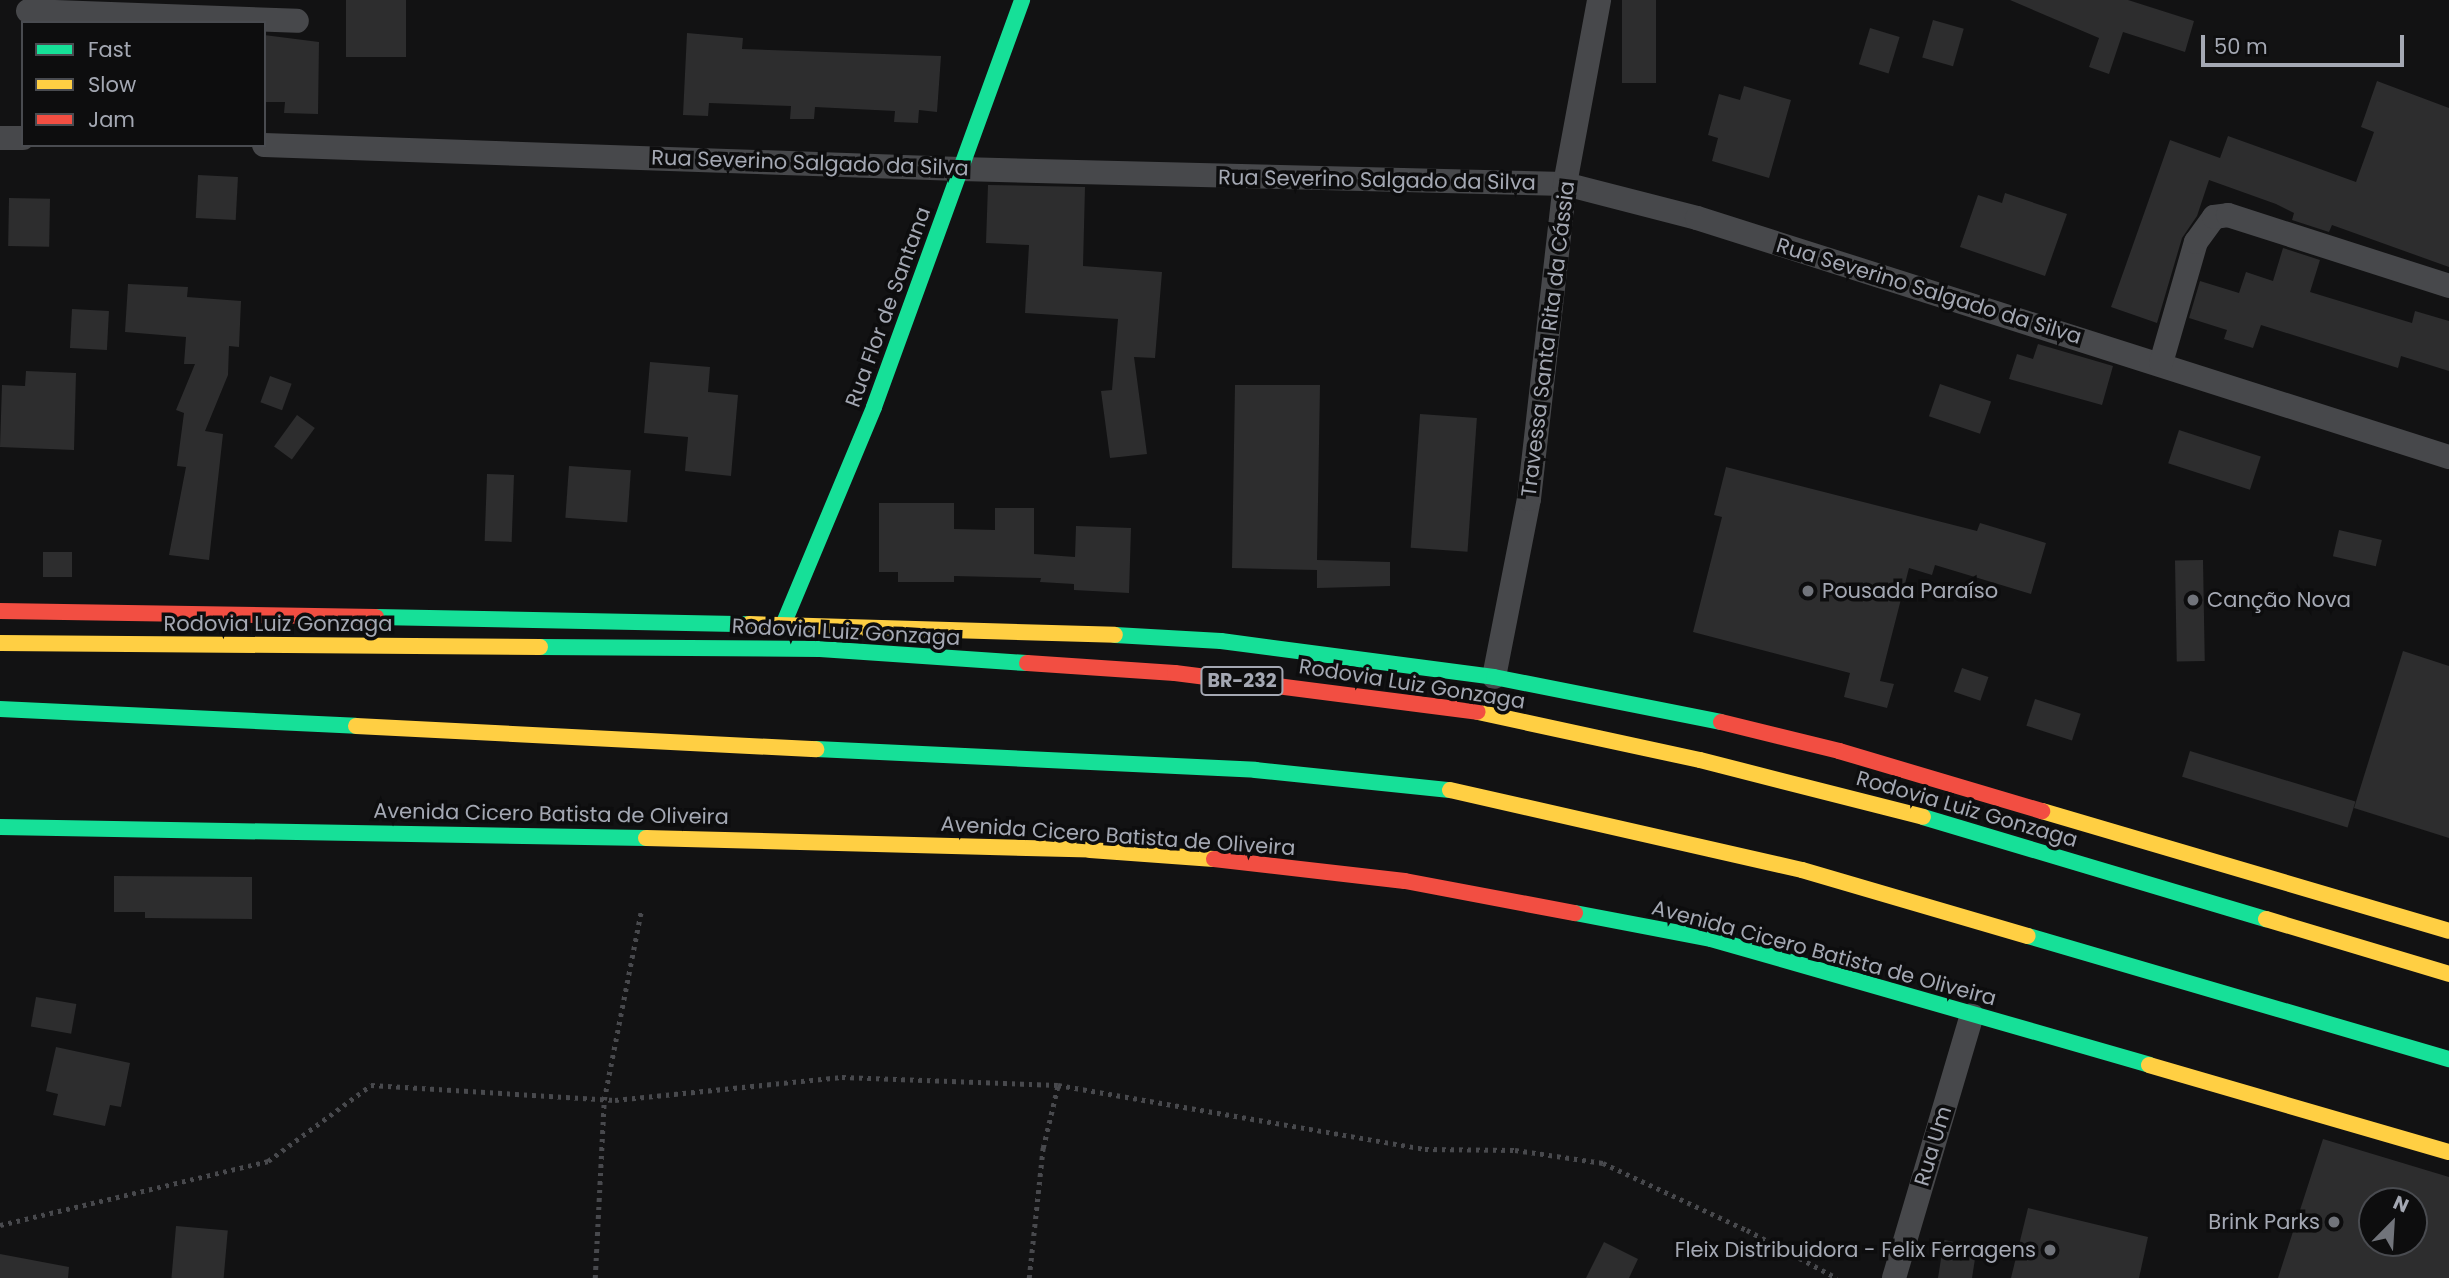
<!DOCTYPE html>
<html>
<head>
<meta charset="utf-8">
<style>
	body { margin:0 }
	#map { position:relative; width:2449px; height:1278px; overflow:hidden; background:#121213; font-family:Poppins,sans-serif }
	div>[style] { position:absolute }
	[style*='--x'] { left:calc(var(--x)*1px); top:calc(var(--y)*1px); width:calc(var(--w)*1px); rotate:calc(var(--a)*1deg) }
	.building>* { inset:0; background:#2d2d2e; transform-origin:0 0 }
	.path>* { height:4.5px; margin-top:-2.25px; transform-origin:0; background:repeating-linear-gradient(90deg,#48494d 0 3.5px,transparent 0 8.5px) }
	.street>* { height:24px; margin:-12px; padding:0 12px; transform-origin:12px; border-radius:12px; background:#47484b }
	.fast>* { height:16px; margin:-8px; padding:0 8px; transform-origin:8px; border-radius:8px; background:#16e098 }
	.slow>* { height:16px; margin:-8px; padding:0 8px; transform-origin:8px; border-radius:8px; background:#ffcf43 }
	.jam>* { height:16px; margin:-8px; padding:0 8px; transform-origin:8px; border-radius:8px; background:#f24e42 }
	.dots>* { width:19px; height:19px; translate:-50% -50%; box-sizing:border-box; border:4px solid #0d0d0e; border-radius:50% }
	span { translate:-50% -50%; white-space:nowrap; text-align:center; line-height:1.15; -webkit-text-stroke:7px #0d0d0e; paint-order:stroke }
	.shield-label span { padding:2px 5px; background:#0d0d0e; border:2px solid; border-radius:5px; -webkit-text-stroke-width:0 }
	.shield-label { font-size:19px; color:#a4a8b3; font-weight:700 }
	.street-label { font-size:21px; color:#a4a8b3 }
	.poi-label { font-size:21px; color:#a4a8b3 }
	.left { translate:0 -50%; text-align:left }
	.right { translate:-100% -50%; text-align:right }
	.legend { position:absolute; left:21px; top:21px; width:245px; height:126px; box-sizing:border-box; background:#0d0d0e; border:2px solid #494b50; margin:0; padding:9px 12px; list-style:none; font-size:21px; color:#a4a8b3 }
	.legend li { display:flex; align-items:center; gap:14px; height:35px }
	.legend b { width:35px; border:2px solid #494b50 }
	.north { position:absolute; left:2358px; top:1187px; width:70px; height:70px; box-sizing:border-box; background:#0d0d0e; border:2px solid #494b50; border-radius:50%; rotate:24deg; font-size:19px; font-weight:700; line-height:28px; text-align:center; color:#a4a8b3 }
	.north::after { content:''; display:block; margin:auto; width:24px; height:32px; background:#71747b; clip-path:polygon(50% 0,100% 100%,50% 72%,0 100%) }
	.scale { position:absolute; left:2201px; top:35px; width:203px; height:32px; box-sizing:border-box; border:4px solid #a4a8b3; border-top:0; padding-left:9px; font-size:21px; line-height:24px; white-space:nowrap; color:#a4a8b3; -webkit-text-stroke:5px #0d0d0e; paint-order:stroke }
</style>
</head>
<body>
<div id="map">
	<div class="building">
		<i style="left:346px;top:0;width:60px;height:57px"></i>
		<i style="left:1622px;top:0;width:34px;height:83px"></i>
		<i style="clip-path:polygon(2010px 0,2128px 0,2194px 21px,2185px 52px,2123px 32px,2109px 74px,2089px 67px,2099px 38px)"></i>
		<i style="left:1933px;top:20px;width:32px;height:39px;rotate:16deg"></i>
		<i style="left:1870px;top:28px;width:31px;height:38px;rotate:17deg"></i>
		<i style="clip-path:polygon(687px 33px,743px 38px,742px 49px,941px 56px,937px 112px,919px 110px,918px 123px,894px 122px,895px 111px,815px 107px,814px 119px,790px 119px,791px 106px,709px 103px,708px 116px,683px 115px)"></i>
		<i style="clip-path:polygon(264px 35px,319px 42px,318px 114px,284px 113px,285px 102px,264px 102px)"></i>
		<i style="clip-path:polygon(2377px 81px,2449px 108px,2449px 267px,2332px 225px,2329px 232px,2292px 220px,2294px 213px,2276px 204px,2209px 180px,2197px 216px,2182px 238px,2157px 323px,2111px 307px,2170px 140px,2220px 158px,2228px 136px,2356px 182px,2374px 132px,2361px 127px)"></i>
		<i style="clip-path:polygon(1744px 86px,1791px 100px,1769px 178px,1712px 161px,1718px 138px,1708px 135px,1719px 94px,1740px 100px)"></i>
		<i style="left:198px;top:175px;width:40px;height:43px;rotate:3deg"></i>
		<i style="clip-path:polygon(988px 185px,1085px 187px,1083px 266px,1162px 272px,1155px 358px,1134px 357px,1147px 454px,1110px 458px,1101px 391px,1112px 390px,1118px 319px,1025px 313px,1029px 245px,986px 243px)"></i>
		<i style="clip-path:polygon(2005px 193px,2067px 214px,2045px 276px,1960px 247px,1978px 195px,2002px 203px)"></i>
		<i style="left:9px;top:198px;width:41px;height:48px;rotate:1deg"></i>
		<i style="clip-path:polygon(2283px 248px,2320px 260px,2310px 292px,2412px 323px,2415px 311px,2449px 321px,2449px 371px,2401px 356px,2398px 368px,2261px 325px,2253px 348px,2224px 339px,2227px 330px,2189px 318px,2200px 281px,2239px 293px,2246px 272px,2273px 281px)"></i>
		<i style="clip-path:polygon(128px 284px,188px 287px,187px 297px,241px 301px,239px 347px,229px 346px,228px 375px,205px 431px,223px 434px,209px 560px,169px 555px,186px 467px,177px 466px,184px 413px,176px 410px,195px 364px,184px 364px,186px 337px,125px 332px)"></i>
		<i style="left:72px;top:309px;width:37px;height:39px;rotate:3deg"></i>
		<i style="clip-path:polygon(2038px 344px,2113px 366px,2102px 405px,2009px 379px,2017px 354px,2033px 359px)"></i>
		<i style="clip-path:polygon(650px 362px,710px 367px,708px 392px,738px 395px,731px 476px,685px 471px,688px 437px,644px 433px)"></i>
		<i style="clip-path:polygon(26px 371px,76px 373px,74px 450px,0 447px,2px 385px,25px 386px)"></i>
		<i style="left:270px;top:376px;width:23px;height:28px;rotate:20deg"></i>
		<i style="left:1940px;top:384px;width:54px;height:34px;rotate:19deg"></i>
		<i style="clip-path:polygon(1235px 385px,1320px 385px,1317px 560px,1390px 562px,1390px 586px,1317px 588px,1317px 570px,1232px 568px)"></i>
		<i style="left:1420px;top:414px;width:57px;height:134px;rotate:4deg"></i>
		<i style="left:297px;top:415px;width:22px;height:39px;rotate:36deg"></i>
		<i style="left:2179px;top:430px;width:86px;height:35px;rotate:18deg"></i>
		<i style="left:569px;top:466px;width:62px;height:52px;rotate:4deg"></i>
		<i style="clip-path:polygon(1726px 467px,1977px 531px,1980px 523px,2046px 543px,2031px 594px,1935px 565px,1932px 575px,1909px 568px,1880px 681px,1894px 684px,1887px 708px,1844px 697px,1850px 673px,1693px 632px,1722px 517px,1714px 515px)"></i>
		<i style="left:487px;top:474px;width:27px;height:67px;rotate:2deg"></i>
		<i style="clip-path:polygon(879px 503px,954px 503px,954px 529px,995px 530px,995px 508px,1034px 508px,1034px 554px,1075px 557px,1076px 526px,1131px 528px,1129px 593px,1074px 590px,1074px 584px,1040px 582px,1041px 578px,954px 576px,954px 582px,898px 582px,898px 572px,879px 572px)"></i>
		<i style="left:2339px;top:530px;width:44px;height:27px;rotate:13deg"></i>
		<i style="left:43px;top:552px;width:29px;height:25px"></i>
		<i style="left:2203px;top:560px;width:101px;height:28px;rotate:89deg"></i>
		<i style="clip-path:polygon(2403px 651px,2449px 666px,2449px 838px,2354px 808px)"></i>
		<i style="left:1962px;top:668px;width:28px;height:25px;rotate:19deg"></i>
		<i style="left:2035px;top:699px;width:48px;height:28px;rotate:18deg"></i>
		<i style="left:2190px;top:751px;width:173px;height:27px;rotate:17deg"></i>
		<i style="clip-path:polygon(114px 876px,252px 877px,252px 919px,145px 918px,145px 912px,114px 912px)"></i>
		<i style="left:36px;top:997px;width:41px;height:30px;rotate:10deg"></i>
		<i style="clip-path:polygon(56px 1047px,130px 1063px,121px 1107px,110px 1105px,105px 1126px,53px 1115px,58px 1094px,46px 1091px)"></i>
		<i style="clip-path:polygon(evenodd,2323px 1139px,2449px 1177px,2449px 1278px,2278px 1278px,2323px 1139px,2372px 1201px,2414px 1201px,2414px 1243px,2372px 1243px,2372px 1201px)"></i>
		<i style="clip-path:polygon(2028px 1208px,2148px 1237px,2139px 1278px,2011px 1278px)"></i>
		<i style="left:176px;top:1226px;width:52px;height:52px;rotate:5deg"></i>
		<i style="clip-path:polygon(1944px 1240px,1977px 1246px,1972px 1278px,1938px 1278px)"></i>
		<i style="clip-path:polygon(1604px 1242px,1638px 1259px,1629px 1278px,1586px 1278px)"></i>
		<i style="clip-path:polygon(0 1254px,69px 1267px,68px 1278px,0 1278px)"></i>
	</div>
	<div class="path">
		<i style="--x:0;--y:1225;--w:276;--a:-13.4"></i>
		<i style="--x:268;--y:1161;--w:128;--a:-36.4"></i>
		<i style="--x:371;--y:1085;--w:244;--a:3.5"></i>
		<i style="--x:615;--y:1100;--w:228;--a:-5.8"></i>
		<i style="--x:842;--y:1077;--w:216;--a:2.1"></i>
		<i style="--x:1058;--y:1085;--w:373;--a:9.9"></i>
		<i style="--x:1425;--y:1149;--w:90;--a:0.6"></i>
		<i style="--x:1515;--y:1150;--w:89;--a:8.4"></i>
		<i style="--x:1603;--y:1163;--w:159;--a:25"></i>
		<i style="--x:1747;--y:1230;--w:102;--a:28.1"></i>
		<i style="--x:595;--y:1278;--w:178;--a:-87.1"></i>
		<i style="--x:604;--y:1100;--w:193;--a:-78.9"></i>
		<i style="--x:1029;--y:1278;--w:131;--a:-83.9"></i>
		<i style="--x:1043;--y:1148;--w:65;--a:-76.6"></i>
	</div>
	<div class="street">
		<i style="--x:28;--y:11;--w:269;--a:2.1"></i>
		<i style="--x:0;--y:138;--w:23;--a:0"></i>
		<i style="--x:264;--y:145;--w:696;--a:1.97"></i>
		<i style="--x:960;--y:169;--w:605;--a:1.42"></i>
		<i style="--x:1565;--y:184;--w:136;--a:14.4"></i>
		<i style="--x:1697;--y:218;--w:789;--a:17.63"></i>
		<i style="--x:2161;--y:363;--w:126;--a:-73.9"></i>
		<i style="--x:2196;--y:242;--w:31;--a:-54"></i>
		<i style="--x:2214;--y:217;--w:14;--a:-8"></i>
		<i style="--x:2228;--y:215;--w:232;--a:17.8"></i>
		<i style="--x:1494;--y:677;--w:181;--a:-78.9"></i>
		<i style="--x:1529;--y:499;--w:317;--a:-83.5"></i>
		<i style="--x:1565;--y:184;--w:187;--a:-79.5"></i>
		<i style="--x:1894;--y:1278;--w:274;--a:-73.5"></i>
	</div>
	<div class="fast">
		<i style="--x:376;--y:617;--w:373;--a:1.1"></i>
		<i style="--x:783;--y:625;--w:236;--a:-67.3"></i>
		<i style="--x:874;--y:407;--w:433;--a:-70"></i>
		<i style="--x:1115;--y:635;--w:106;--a:3.2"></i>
		<i style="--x:1221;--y:641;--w:275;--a:7.5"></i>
		<i style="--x:1494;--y:677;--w:231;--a:11.2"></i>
		<i style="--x:540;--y:647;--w:280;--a:0.4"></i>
		<i style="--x:820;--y:649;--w:207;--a:3.9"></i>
		<i style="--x:0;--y:709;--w:356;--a:2.7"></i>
		<i style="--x:816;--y:749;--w:440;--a:2.7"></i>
		<i style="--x:1255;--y:770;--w:196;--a:5.9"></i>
		<i style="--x:1923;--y:817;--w:358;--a:16.6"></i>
		<i style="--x:0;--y:827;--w:646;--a:0.98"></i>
		<i style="--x:1575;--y:913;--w:138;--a:10.8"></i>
		<i style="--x:1711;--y:939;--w:456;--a:16"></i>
		<i style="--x:2028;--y:936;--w:439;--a:16.3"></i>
	</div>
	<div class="slow">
		<i style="--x:749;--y:624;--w:366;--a:1.7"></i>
		<i style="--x:0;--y:643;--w:540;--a:0.42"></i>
		<i style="--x:1478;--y:712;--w:227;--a:12.2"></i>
		<i style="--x:1700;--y:760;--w:230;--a:14.3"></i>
		<i style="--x:356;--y:726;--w:461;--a:2.9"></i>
		<i style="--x:1450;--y:790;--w:361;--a:12.8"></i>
		<i style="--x:1802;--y:870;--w:235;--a:16.3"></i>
		<i style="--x:2042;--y:811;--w:424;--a:16.4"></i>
		<i style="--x:646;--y:838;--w:444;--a:1.5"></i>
		<i style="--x:1090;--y:850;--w:124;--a:4.2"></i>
		<i style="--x:2266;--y:919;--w:191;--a:16.7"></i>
		<i style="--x:2149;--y:1065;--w:312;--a:16.2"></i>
	</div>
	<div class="jam">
		<i style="--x:0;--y:611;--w:376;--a:0.9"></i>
		<i style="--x:1027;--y:663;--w:148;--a:3.9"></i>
		<i style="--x:1175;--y:673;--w:305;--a:7.3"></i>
		<i style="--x:1721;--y:722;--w:122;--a:13.8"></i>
		<i style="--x:1839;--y:751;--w:212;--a:16.5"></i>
		<i style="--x:1214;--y:859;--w:192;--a:6.6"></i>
		<i style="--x:1405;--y:881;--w:173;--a:10.7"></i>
	</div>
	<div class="dots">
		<i style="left:1808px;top:591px;background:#71747b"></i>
		<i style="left:2193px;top:600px;background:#71747b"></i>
		<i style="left:2334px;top:1222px;background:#71747b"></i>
		<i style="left:2050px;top:1250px;background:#71747b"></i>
	</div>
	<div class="shield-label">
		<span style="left:1242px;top:681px">BR-232</span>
	</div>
	<div class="street-label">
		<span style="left:810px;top:163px;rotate:2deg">Rua Severino Salgado da Silva</span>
		<span style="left:1377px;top:180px;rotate:1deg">Rua Severino Salgado da Silva</span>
		<span style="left:1929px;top:291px;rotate:17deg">Rua Severino Salgado da Silva</span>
		<span style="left:888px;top:307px;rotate:-70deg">Rua Flor de Santana</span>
		<span style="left:1548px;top:339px;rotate:-83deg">Travessa Santa Rita da Cássia</span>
		<span style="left:278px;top:624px">Rodovia Luiz Gonzaga</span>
		<span style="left:846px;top:632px;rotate:3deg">Rodovia Luiz Gonzaga</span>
		<span style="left:1412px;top:684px;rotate:9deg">Rodovia Luiz Gonzaga</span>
		<span style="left:1967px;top:809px;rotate:16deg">Rodovia Luiz Gonzaga</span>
		<span style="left:551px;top:814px;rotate:1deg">Avenida Cicero Batista de Oliveira</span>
		<span style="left:1118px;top:836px;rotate:4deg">Avenida Cicero Batista de Oliveira</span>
		<span style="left:1824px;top:953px;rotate:15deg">Avenida Cicero Batista de Oliveira</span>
		<span style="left:1933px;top:1146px;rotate:-73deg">Rua Um</span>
	</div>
	<div class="poi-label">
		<span class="left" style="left:1822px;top:591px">Pousada Paraíso</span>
		<span class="left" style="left:2207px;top:600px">Canção Nova</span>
		<span class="right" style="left:2320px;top:1222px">Brink Parks</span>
		<span class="right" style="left:2036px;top:1250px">Fleix Distribuidora - Felix Ferragens</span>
	</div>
	<ul class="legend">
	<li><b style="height:9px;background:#16e098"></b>Fast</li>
	<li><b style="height:9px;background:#ffcf43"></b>Slow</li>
	<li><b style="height:9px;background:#f24e42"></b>Jam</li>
	</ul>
	<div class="north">N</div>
	<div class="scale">50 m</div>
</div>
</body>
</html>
